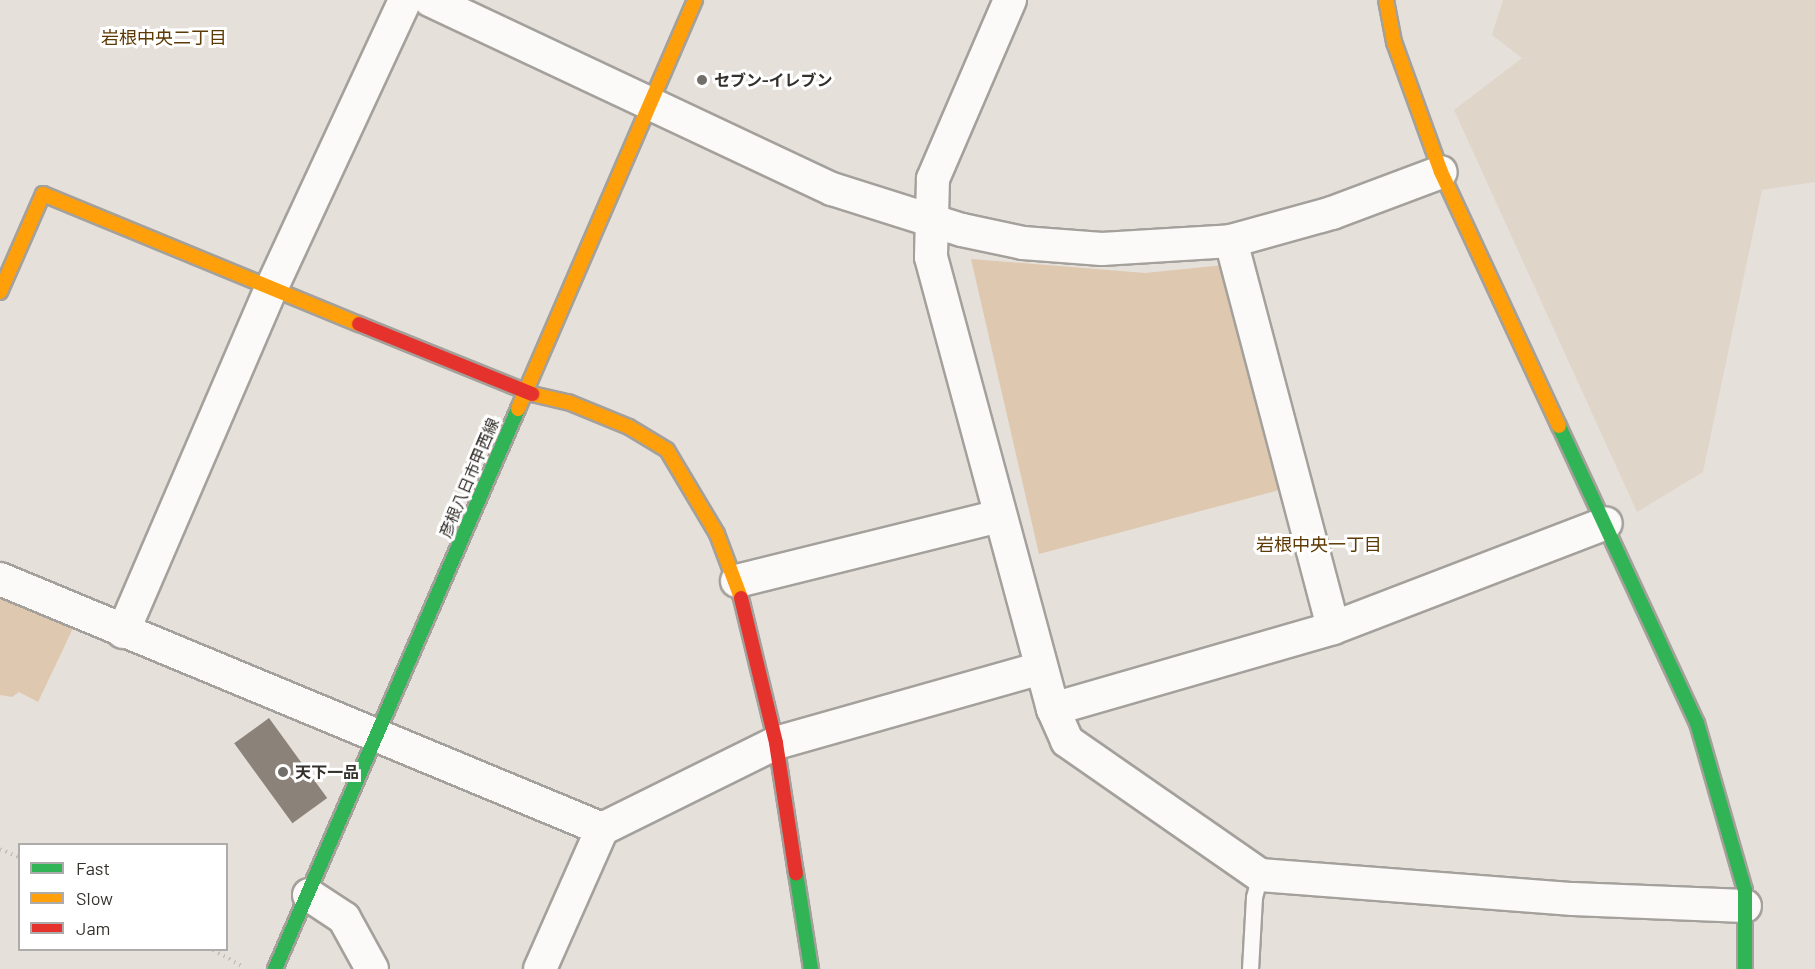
<!DOCTYPE html>
<html>
<head>
<meta charset="utf-8">
<style>
	body { margin:0 }
	#map { position:relative; width:1815px; height:969px; overflow:hidden; background:#e6e0da; font-family:Barlow,"Noto Sans JP",sans-serif }
	div>[style] { position:absolute }
	[style*='--x'] { left:calc(var(--x)*1px); top:calc(var(--y)*1px); width:calc(var(--w)*1px); rotate:calc(var(--a)*1deg) }
	.built>* { inset:0; background:#e0d5c9 }
	.green>* { inset:0; background:#dec8af }
	.building>* { inset:0; background:#8b8279; transform-origin:0 0 }
	.path>* { height:4px; margin-top:-2px; transform-origin:0; background:repeating-linear-gradient(90deg,#c1c0bc 0 1.5px,transparent 0 6px) }
	.roads { filter:drop-shadow(2px 0 #a4a09b) drop-shadow(-2px 0 #a4a09b) drop-shadow(0 2px #a4a09b) drop-shadow(0 -2px #a4a09b) }
	.lane>* { height:15px; margin:-7.5px; padding:0 7.5px; transform-origin:7.5px; border-radius:7.5px; background:#fbfaf9 }
	.street>* { height:32px; margin:-16px; padding:0 16px; transform-origin:16px; border-radius:16px; background:#fbfaf9 }
	.fast>* { height:14px; margin:-7px; padding:0 7px; transform-origin:7px; border-radius:7px; background:#30b455 }
	.slow>* { height:14px; margin:-7px; padding:0 7px; transform-origin:7px; border-radius:7px; background:#ff9f0a }
	.jam>* { height:14px; margin:-7px; padding:0 7px; transform-origin:7px; border-radius:7px; background:#e5322d }
	.dots>* { width:16px; height:16px; translate:-50% -50%; box-sizing:border-box; border:3px solid #fff; border-radius:50% }
	span { translate:-50% -50%; white-space:nowrap; text-align:center; line-height:1.15; -webkit-text-stroke:6px #fff; paint-order:stroke }
	.poi-label { font-size:16px; color:#34302c; font-weight:700 }
	.left { translate:0 -50%; text-align:left }
	.street-label { font-size:16px; color:#34302c }
	.neighbourhood-label { font-size:18px; color:#5d3a04 }
	.legend { position:absolute; left:18px; top:843px; width:210px; height:108px; box-sizing:border-box; background:#fff; border:2px solid #aeacab; margin:0; padding:8px 10px; list-style:none; font-size:18px; color:#34302c }
	.legend li { display:flex; align-items:center; gap:12px; height:30px }
	.legend b { width:30px; border:2px solid #aeacab }
</style>
</head>
<body>
<div id="map">
	<div class="built">
		<i style="clip-path:polygon(1503px 0,1815px 0,1815px 182px,1762px 190px,1703px 472px,1637px 512px,1454px 110px,1522px 58px,1492px 35px)"></i>
	</div>
	<div class="green">
		<i style="clip-path:polygon(971px 259px,1145px 273px,1224px 265px,1283px 489px,1039px 554px)"></i>
		<i style="clip-path:polygon(0 593px,75px 624px,38px 702px,19px 692px,12px 697px,0 695px)"></i>
	</div>
	<div class="building">
		<i style="left:269px;top:718px;width:99px;height:43px;rotate:54deg"></i>
	</div>
	<div class="path">
		<i style="--x:0;--y:849;--w:22;--a:24"></i>
		<i style="--x:213;--y:950;--w:35;--a:29"></i>
	</div>
	<div class="roads">
		<div class="lane">
			<i style="--x:1250;--y:969;--w:72;--a:-86.8"></i>
			<i style="--x:1254;--y:897;--w:23;--a:-75"></i>
		</div>
		<div class="street">
			<i style="--x:430;--y:0;--w:444;--a:25.2"></i>
			<i style="--x:832;--y:189;--w:136;--a:17.5"></i>
			<i style="--x:962;--y:230;--w:62;--a:12"></i>
			<i style="--x:1023;--y:243;--w:79;--a:4.3"></i>
			<i style="--x:1102;--y:249;--w:129;--a:-3.5"></i>
			<i style="--x:1231;--y:241;--w:105;--a:-15.5"></i>
			<i style="--x:1332;--y:213;--w:116;--a:-20.6"></i>
			<i style="--x:1010;--y:0;--w:195;--a:113.3"></i>
			<i style="--x:933;--y:179;--w:78;--a:91.5"></i>
			<i style="--x:931;--y:257;--w:468;--a:74.9"></i>
			<i style="--x:1053;--y:709;--w:291;--a:-16.1"></i>
			<i style="--x:1333;--y:628;--w:292;--a:-21"></i>
			<i style="--x:1231;--y:241;--w:400;--a:75.2"></i>
			<i style="--x:0;--y:579;--w:652;--a:22.55"></i>
			<i style="--x:602;--y:829;--w:194;--a:-26.3"></i>
			<i style="--x:776;--y:743;--w:275;--a:-15.8"></i>
			<i style="--x:737;--y:581;--w:270;--a:-13.9"></i>
			<i style="--x:123;--y:632;--w:374;--a:-66.7"></i>
			<i style="--x:271;--y:289;--w:319;--a:-65.1"></i>
			<i style="--x:1053;--y:709;--w:35;--a:66"></i>
			<i style="--x:1067;--y:741;--w:235;--a:34.8"></i>
			<i style="--x:1260;--y:875;--w:314;--a:4.4"></i>
			<i style="--x:1573;--y:899;--w:172;--a:2.3"></i>
			<i style="--x:309;--y:895;--w:42;--a:33.3"></i>
			<i style="--x:344;--y:918;--w:58;--a:61.2"></i>
			<i style="--x:540;--y:969;--w:153;--a:-66.1"></i>
		</div>
		<div class="fast">
			<i style="--x:1559;--y:426;--w:327;--a:65.1"></i>
			<i style="--x:1697;--y:723;--w:174;--a:74"></i>
			<i style="--x:1745;--y:890;--w:79;--a:90"></i>
			<i style="--x:796;--y:873;--w:97;--a:81.1"></i>
			<i style="--x:275;--y:969;--w:610;--a:-66.54"></i>
		</div>
		<div class="slow">
			<i style="--x:1386;--y:0;--w:43;--a:79.2"></i>
			<i style="--x:1394;--y:42;--w:138;--a:70.1"></i>
			<i style="--x:1441;--y:172;--w:280;--a:65.1"></i>
			<i style="--x:0;--y:292;--w:107;--a:-66.3"></i>
			<i style="--x:43;--y:194;--w:342;--a:22.4"></i>
			<i style="--x:532;--y:394;--w:37;--a:13"></i>
			<i style="--x:568;--y:402;--w:66;--a:22.3"></i>
			<i style="--x:629;--y:427;--w:44;--a:31.2"></i>
			<i style="--x:667;--y:450;--w:98;--a:59.2"></i>
			<i style="--x:717;--y:534;--w:68;--a:69.4"></i>
			<i style="--x:518;--y:409;--w:446;--a:-66.6"></i>
		</div>
		<div class="jam">
			<i style="--x:359;--y:324;--w:187;--a:22"></i>
			<i style="--x:741;--y:598;--w:149;--a:76.4"></i>
			<i style="--x:776;--y:743;--w:132;--a:81.3"></i>
		</div>
	</div>
	<div class="dots">
		<i style="left:702px;top:80px;background:#726e69"></i>
		<i style="left:283px;top:772px;background:#726e69"></i>
	</div>
	<div class="poi-label">
		<span class="left" style="left:714px;top:80px">セブン-イレブン</span>
		<span class="left" style="left:295px;top:772px">天下一品</span>
	</div>
	<div class="street-label">
		<span style="left:469px;top:478px;rotate:-67deg">彦根八日市甲西線</span>
	</div>
	<div class="neighbourhood-label">
		<span style="left:164px;top:37px">岩根中央二丁目</span>
		<span style="left:1319px;top:544px">岩根中央一丁目</span>
	</div>
	<ul class="legend">
	<li><b style="height:8px;background:#30b455"></b>Fast</li>
	<li><b style="height:8px;background:#ff9f0a"></b>Slow</li>
	<li><b style="height:8px;background:#e5322d"></b>Jam</li>
	</ul>
</div>
</body>
</html>
